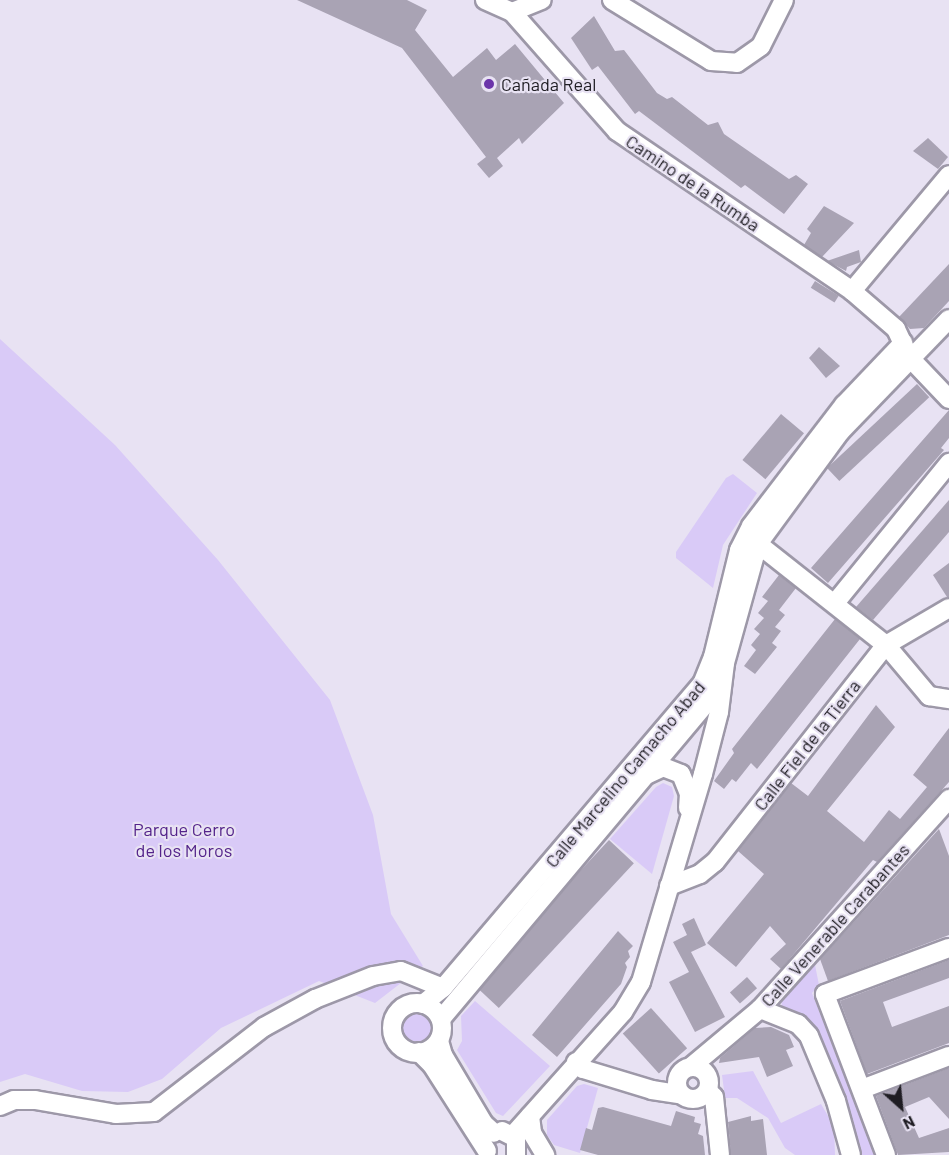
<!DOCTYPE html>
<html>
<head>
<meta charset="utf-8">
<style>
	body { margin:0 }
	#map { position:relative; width:949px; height:1155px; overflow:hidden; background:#e8e2f3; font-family:Barlow,sans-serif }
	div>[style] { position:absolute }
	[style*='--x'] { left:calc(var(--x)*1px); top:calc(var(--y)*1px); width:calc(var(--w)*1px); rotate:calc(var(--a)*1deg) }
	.green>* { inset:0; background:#d9caf7 }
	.round { border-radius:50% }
	.building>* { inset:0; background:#a9a3b4; transform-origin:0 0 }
	.roads { filter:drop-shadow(2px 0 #9d98a8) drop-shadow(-2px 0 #9d98a8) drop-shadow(0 2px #9d98a8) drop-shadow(0 -2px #9d98a8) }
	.minor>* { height:18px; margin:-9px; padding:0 9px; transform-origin:9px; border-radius:9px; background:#fff }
	.minor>.ring { margin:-9px; padding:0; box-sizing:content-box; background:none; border:18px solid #fff; border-radius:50% }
	.dots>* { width:16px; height:16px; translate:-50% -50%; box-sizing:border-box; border:3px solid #e8e2f3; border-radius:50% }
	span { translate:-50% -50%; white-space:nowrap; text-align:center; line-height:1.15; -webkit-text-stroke:4.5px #e8e2f3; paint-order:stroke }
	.poi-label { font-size:18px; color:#1f1d23 }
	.left { translate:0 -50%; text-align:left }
	.street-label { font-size:18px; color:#1f1d23 }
	.park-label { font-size:18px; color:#54248a }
	.north { position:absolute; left:871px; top:1077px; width:60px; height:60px; -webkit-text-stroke:4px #e8e2f3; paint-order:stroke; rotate:153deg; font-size:16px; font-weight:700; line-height:24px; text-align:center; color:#1f1d23 }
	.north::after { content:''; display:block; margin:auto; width:21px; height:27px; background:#1f1d23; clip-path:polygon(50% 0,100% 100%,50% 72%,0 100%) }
</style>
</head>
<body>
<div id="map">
	<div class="green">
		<i style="clip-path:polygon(0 339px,115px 445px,218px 560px,330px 700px,373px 815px,391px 914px,423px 966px,375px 1003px,319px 981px,221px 1028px,162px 1079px,128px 1092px,82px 1091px,25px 1074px,0 1082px)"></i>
		<i style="clip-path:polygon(733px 474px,757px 493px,723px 545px,713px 588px,676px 558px,676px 552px,726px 478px)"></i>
		<i style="clip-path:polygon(663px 783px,672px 787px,674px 796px,652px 874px,610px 839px,656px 787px)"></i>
		<i style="clip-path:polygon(815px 965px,819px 985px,812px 993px,875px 1155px,860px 1155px,861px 1148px,850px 1114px,813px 1029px,797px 1013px,782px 1006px,781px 1000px)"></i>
		<i style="clip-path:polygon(475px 1001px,550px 1066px,503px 1116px,496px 1113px,457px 1050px,462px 1041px,461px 1016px)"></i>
		<i class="round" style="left:401px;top:1012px;width:34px;height:34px"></i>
		<i style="clip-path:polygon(753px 1071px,781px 1123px,821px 1104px,834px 1126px,835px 1155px,795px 1155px,785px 1148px,768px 1118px,737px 1098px,725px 1098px,722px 1075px)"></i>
		<i style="clip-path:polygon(584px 1084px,598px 1088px,580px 1153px,554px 1145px,547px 1135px,547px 1120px,577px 1086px)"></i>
	</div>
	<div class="building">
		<i style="clip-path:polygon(297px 0,407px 0,427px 10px,415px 30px,453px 77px,487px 48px,496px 60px,515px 44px,564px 103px,522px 144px,519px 138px,497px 158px,503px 166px,489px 178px,477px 164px,486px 157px,402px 48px)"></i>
		<i style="clip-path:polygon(594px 16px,615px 51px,624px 50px,657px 93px,667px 99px,672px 97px,708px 125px,718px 122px,724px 134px,789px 179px,796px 175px,808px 184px,784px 214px,745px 185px,741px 188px,639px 111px,635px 114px,598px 66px,592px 70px,571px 38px)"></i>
		<i style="clip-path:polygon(928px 138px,948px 157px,938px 169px,913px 151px)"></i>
		<i style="clip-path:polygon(824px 206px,854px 223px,822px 257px,804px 245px,811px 233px,807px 229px)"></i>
		<i style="clip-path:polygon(859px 250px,861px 262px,847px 267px,846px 271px,827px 261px)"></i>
		<i style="clip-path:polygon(949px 264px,949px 301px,924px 328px,910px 329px,899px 317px)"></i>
		<i style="left:815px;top:281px;width:28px;height:8px;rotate:32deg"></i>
		<i style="clip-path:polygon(819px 347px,840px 366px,826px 378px,809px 358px)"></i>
		<i style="left:917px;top:384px;width:18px;height:123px;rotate:47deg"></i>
		<i style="clip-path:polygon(949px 410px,949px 438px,941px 448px,944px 450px,828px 583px,811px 568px)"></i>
		<i style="left:781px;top:414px;width:30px;height:60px;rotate:40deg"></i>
		<i style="clip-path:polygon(949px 500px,949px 532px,873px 620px,856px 607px)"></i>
		<i style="clip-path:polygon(949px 563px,949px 597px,947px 597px,933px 575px)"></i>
		<i style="clip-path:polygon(779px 575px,796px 588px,779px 610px,785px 615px,775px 627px,781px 631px,772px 643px,777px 647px,755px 674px,744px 666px,756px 650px,751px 645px,760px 634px,754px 629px,764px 618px,758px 613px,768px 601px,762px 597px)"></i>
		<i style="clip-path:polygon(835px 619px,860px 639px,757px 769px,751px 763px,736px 782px,732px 779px,724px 789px,714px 781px,734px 753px,732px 749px)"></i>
		<i style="clip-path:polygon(876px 705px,895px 727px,827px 811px,864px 842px,889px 810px,900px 819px,927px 787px,913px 775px,949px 728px,949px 782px,877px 862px,873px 860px,781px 969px,770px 959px,786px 944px,770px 926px,736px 967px,707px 943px,764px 874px,738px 851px,791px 783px,808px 796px)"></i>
		<i style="clip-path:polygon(939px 829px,949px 856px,949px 935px,828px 981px,820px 959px)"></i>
		<i style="left:609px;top:840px;width:34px;height:198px;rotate:43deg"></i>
		<i style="clip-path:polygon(694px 918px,706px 945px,691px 952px,725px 1017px,695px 1032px,669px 982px,689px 972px,673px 942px,687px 935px,682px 924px)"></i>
		<i style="clip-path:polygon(618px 931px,633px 946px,628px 951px,630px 957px,625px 963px,627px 967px,621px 984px,557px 1057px,532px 1035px)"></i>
		<i style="clip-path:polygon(949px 960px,949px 978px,883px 1002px,892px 1027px,949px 1006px,949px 1043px,867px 1074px,840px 1001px)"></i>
		<i style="left:747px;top:977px;width:15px;height:23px;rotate:48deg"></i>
		<i style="left:651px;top:1008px;width:54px;height:38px;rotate:48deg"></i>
		<i style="clip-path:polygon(771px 1027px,789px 1035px,794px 1047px,786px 1050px,793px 1066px,767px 1077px,759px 1057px,719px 1063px,720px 1058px,755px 1028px)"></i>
		<i style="clip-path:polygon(949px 1068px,949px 1119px,929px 1097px,905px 1107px,919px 1138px,949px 1128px,949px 1152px,898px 1155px,876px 1096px)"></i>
		<i style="clip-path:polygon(603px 1107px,671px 1126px,676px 1111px,695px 1117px,694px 1122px,701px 1124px,698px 1134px,703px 1136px,705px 1155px,598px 1155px,580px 1150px,586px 1128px,592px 1130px,598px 1108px)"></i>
		<i style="clip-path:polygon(751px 1116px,751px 1121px,763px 1119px,767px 1155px,731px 1155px,728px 1122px)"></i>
	</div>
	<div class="roads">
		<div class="minor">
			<i style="--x:485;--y:0;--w:30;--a:24"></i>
			<i style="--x:512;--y:12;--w:159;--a:48.6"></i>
			<i style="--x:617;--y:131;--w:284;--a:34.2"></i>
			<i style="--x:852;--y:291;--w:58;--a:40.8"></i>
			<i style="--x:896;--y:329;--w:31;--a:65"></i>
			<i style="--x:909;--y:357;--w:58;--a:46.4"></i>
			<i style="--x:612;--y:0;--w:116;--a:31.6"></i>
			<i style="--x:711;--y:61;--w:26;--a:4"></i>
			<i style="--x:737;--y:63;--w:29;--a:-35"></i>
			<i style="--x:761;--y:46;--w:51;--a:-63.4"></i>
			<i style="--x:512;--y:12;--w:32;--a:-22"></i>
			<i style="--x:852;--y:291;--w:151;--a:-50.1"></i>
			<i style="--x:758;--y:544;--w:163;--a:38.3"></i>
			<i style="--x:886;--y:645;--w:67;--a:49.9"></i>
			<i style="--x:929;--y:696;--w:20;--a:9"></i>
			<i style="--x:835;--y:603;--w:181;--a:-50.8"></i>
			<i style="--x:646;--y:775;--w:19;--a:-25"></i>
			<i style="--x:663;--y:767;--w:19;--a:21"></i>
			<i style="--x:681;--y:774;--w:22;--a:68"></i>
			<i style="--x:689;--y:794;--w:14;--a:94"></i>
			<i style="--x:669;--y:886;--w:33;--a:-21"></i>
			<i style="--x:700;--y:874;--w:19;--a:-39"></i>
			<i style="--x:715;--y:862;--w:276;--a:-51.8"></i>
			<i style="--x:886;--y:645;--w:73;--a:-30.4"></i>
			<i class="ring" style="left:392px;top:1003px;width:32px;height:32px"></i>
			<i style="--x:423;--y:1004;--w:26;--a:-39"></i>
			<i style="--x:443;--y:988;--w:399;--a:-49.6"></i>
			<i style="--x:702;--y:684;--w:29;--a:-68"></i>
			<i style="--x:713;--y:657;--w:110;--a:-76.3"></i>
			<i style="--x:739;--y:550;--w:27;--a:-63"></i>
			<i style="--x:751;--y:526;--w:153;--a:-52.5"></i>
			<i style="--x:844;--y:405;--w:86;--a:-46.4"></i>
			<i style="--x:760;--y:1009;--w:41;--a:21.5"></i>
			<i style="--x:798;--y:1024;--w:16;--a:47"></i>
			<i style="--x:809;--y:1036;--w:70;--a:67.4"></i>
			<i style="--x:836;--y:1101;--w:56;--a:74.5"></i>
			<i style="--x:441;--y:1019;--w:414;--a:-50"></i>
			<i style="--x:707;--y:702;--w:26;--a:-61"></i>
			<i style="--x:439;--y:1041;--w:15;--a:74"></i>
			<i style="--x:443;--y:1055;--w:80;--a:59.3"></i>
			<i style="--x:484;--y:1124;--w:13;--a:42"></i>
			<i style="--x:419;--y:1052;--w:18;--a:45"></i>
			<i style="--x:432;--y:1065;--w:102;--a:57.4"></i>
			<i style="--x:576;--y:1062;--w:10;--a:45"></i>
			<i style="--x:583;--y:1069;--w:72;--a:16.9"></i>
			<i style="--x:652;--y:1090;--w:30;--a:9"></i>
			<i style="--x:692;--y:1066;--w:89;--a:-40"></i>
			<i style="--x:760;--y:1009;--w:283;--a:-48"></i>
			<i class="ring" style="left:677px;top:1067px;width:14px;height:14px"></i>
			<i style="--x:862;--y:1089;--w:93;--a:-20.8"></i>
			<i style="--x:708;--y:1091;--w:8;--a:45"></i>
			<i style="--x:714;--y:1097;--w:58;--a:84.1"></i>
			<i style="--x:0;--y:1106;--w:15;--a:-23"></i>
			<i style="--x:14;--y:1100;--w:21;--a:0"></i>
			<i style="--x:35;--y:1100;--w:82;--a:9.8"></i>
			<i style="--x:116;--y:1114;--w:38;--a:-3"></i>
			<i style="--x:154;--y:1112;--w:139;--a:-37.7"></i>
			<i style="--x:264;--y:1027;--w:58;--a:-28.8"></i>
			<i style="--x:315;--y:999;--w:62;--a:-21.6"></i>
			<i style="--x:373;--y:976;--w:28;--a:-10"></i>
			<i style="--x:401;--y:971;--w:45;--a:22"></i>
			<i style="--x:530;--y:1116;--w:17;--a:83"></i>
			<i style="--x:532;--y:1133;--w:26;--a:59"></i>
			<i style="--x:502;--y:1131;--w:16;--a:27"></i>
			<i style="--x:516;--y:1138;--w:17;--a:90"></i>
			<i style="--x:513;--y:1135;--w:165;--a:-48.2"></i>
			<i style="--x:623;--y:1012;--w:35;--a:-59"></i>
			<i style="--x:641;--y:982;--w:217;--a:-73.4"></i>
			<i style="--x:703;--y:774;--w:64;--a:-75.5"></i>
			<i style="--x:719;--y:712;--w:49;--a:-83"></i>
			<i style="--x:725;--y:663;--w:123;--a:-74.5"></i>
			<i style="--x:758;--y:544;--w:139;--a:-53.8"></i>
			<i style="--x:840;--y:432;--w:157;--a:-46"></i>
			<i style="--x:886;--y:1155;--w:172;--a:-110.8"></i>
			<i style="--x:825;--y:994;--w:132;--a:-20.4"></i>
		</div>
	</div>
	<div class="dots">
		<i style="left:489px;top:84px;background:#6b34aa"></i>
	</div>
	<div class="poi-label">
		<span class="left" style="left:501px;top:84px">Cañada Real</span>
	</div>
	<div class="street-label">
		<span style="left:693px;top:183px;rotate:34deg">Camino de la Rumba</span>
		<span style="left:807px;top:745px;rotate:-52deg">Calle Fiel de la Tierra</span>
		<span style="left:625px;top:774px;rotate:-50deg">Calle Marcelino Camacho Abad</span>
		<span style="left:835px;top:925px;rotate:-48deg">Calle Venerable Carabantes</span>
	</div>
	<div class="park-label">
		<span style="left:184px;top:840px">Parque Cerro<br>de los Moros</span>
	</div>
	<div class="north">N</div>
</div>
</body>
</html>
